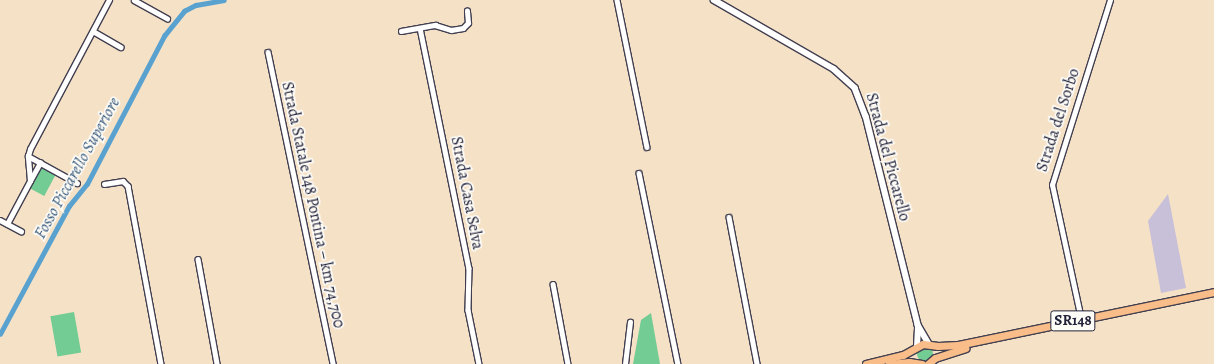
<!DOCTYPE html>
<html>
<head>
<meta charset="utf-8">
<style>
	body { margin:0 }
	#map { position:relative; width:1214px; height:364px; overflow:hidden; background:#f5e1c6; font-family:Alegreya,serif }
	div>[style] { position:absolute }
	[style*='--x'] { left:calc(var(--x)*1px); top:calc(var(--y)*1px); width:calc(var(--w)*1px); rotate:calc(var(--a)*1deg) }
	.industrial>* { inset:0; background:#c8bfd8 }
	.green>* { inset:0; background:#72cc94; transform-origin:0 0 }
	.round { border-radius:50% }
	.canal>* { height:4.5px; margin:-2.25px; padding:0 2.25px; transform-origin:2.25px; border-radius:2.25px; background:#59a2d0 }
	.roads { filter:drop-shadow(1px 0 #423f50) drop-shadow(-1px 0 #423f50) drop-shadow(0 1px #423f50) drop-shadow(0 -1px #423f50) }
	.minor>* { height:4.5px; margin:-2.25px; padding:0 2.25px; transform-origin:2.25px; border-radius:2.25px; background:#fff }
	.tertiary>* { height:5.5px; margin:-2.75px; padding:0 2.75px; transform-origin:2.75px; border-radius:2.75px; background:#fff }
	.primary>* { height:7px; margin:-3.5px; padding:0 3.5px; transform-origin:3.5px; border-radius:3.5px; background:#f8bd89 }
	span { translate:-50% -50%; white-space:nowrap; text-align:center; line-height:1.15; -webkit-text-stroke:3.5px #fdfcf7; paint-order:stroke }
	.shield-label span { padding:1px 3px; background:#fdfcf7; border:1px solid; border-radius:3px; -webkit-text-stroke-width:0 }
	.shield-label { font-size:15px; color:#22223b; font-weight:700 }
	.street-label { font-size:16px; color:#22223b }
	.water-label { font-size:17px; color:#3b5c7e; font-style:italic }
</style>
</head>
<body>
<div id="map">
	<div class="industrial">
		<i style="clip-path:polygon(1168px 194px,1186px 288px,1161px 293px,1148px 221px)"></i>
	</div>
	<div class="green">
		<i style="left:41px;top:166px;width:17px;height:25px;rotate:28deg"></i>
		<i style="left:74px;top:312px;width:41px;height:24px;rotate:80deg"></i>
		<i style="clip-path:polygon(651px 313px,660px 364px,633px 364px,641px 320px)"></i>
		<i class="round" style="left:917px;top:346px;width:16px;height:16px"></i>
	</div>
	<div class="canal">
		<i style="--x:0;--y:334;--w:145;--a:-61.7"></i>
		<i style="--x:69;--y:206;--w:28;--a:-51"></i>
		<i style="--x:87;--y:184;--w:167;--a:-62.5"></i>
		<i style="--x:164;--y:36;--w:32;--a:-51"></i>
		<i style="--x:184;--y:11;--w:13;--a:-27"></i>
		<i style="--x:196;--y:5;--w:28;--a:-10"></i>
	</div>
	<div class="roads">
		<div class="minor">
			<i style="--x:134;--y:0;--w:38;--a:29"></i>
			<i style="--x:617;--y:0;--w:150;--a:78.5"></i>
			<i style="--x:420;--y:28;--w:245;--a:78.5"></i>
			<i style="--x:469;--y:268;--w:42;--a:91.4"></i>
			<i style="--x:468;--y:310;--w:55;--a:78.5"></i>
			<i style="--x:93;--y:31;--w:32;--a:30"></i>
			<i style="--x:401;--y:31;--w:35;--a:-10"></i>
			<i style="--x:435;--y:25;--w:17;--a:17"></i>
			<i style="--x:451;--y:30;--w:12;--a:-9"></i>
			<i style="--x:463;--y:28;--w:7;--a:-45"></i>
			<i style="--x:468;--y:23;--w:12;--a:-95"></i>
			<i style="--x:268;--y:52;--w:319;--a:78.2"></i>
			<i style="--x:28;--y:156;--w:56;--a:28.9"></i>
			<i style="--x:639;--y:173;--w:195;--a:78.5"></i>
			<i style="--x:30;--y:181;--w:21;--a:-61"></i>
			<i style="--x:104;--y:184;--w:19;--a:-9"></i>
			<i style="--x:123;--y:181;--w:7;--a:45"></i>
			<i style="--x:128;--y:186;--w:181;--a:79.5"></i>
			<i style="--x:729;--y:217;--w:150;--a:79.2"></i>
			<i style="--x:0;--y:220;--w:24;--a:28"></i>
			<i style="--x:7;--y:224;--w:49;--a:-61.9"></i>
			<i style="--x:30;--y:181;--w:25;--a:-95"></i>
			<i style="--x:28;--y:156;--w:7;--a:-74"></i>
			<i style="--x:30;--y:149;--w:169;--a:-62.1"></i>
			<i style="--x:198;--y:259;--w:107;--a:79.7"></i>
			<i style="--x:553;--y:284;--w:81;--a:79.4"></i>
			<i style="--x:1081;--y:319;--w:137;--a:-102.2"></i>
			<i style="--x:1052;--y:185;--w:194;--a:-72.6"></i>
			<i style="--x:625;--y:364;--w:42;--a:-83.2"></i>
		</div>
		<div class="tertiary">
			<i style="--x:714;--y:0;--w:138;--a:29.9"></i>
			<i style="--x:834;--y:69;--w:28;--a:42"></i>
			<i style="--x:855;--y:88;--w:30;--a:69"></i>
			<i style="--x:866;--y:116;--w:215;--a:76"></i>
			<i style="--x:918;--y:325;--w:22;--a:60"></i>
			<i style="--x:917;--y:347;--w:19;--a:-87"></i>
		</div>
		<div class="primary">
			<i style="--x:866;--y:364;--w:38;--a:-14"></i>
			<i style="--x:903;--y:355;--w:23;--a:-29"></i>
			<i style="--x:923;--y:344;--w:15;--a:8"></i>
			<i style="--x:938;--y:346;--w:20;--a:-3"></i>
			<i style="--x:958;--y:345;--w:261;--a:-11.7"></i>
			<i style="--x:889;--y:364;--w:20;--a:-6"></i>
			<i style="--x:909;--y:362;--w:13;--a:9"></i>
			<i style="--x:928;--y:364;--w:9;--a:-41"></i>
			<i style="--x:935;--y:358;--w:32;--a:-18"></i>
		</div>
	</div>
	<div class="shield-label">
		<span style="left:1073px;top:321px">SR148</span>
	</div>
	<div class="street-label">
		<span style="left:1058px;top:120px;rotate:-72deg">Strada del Sorbo</span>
		<span style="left:888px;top:157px;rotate:75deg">Strada del Piccarello</span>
		<span style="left:467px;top:193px;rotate:79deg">Strada Casa Selva</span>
		<span style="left:313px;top:205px;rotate:78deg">Strada Statale 148 Pontina – km 74,700</span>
	</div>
	<div class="water-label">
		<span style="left:77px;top:168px;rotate:-61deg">Fosso Piccarello Superiore</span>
	</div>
</div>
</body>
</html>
